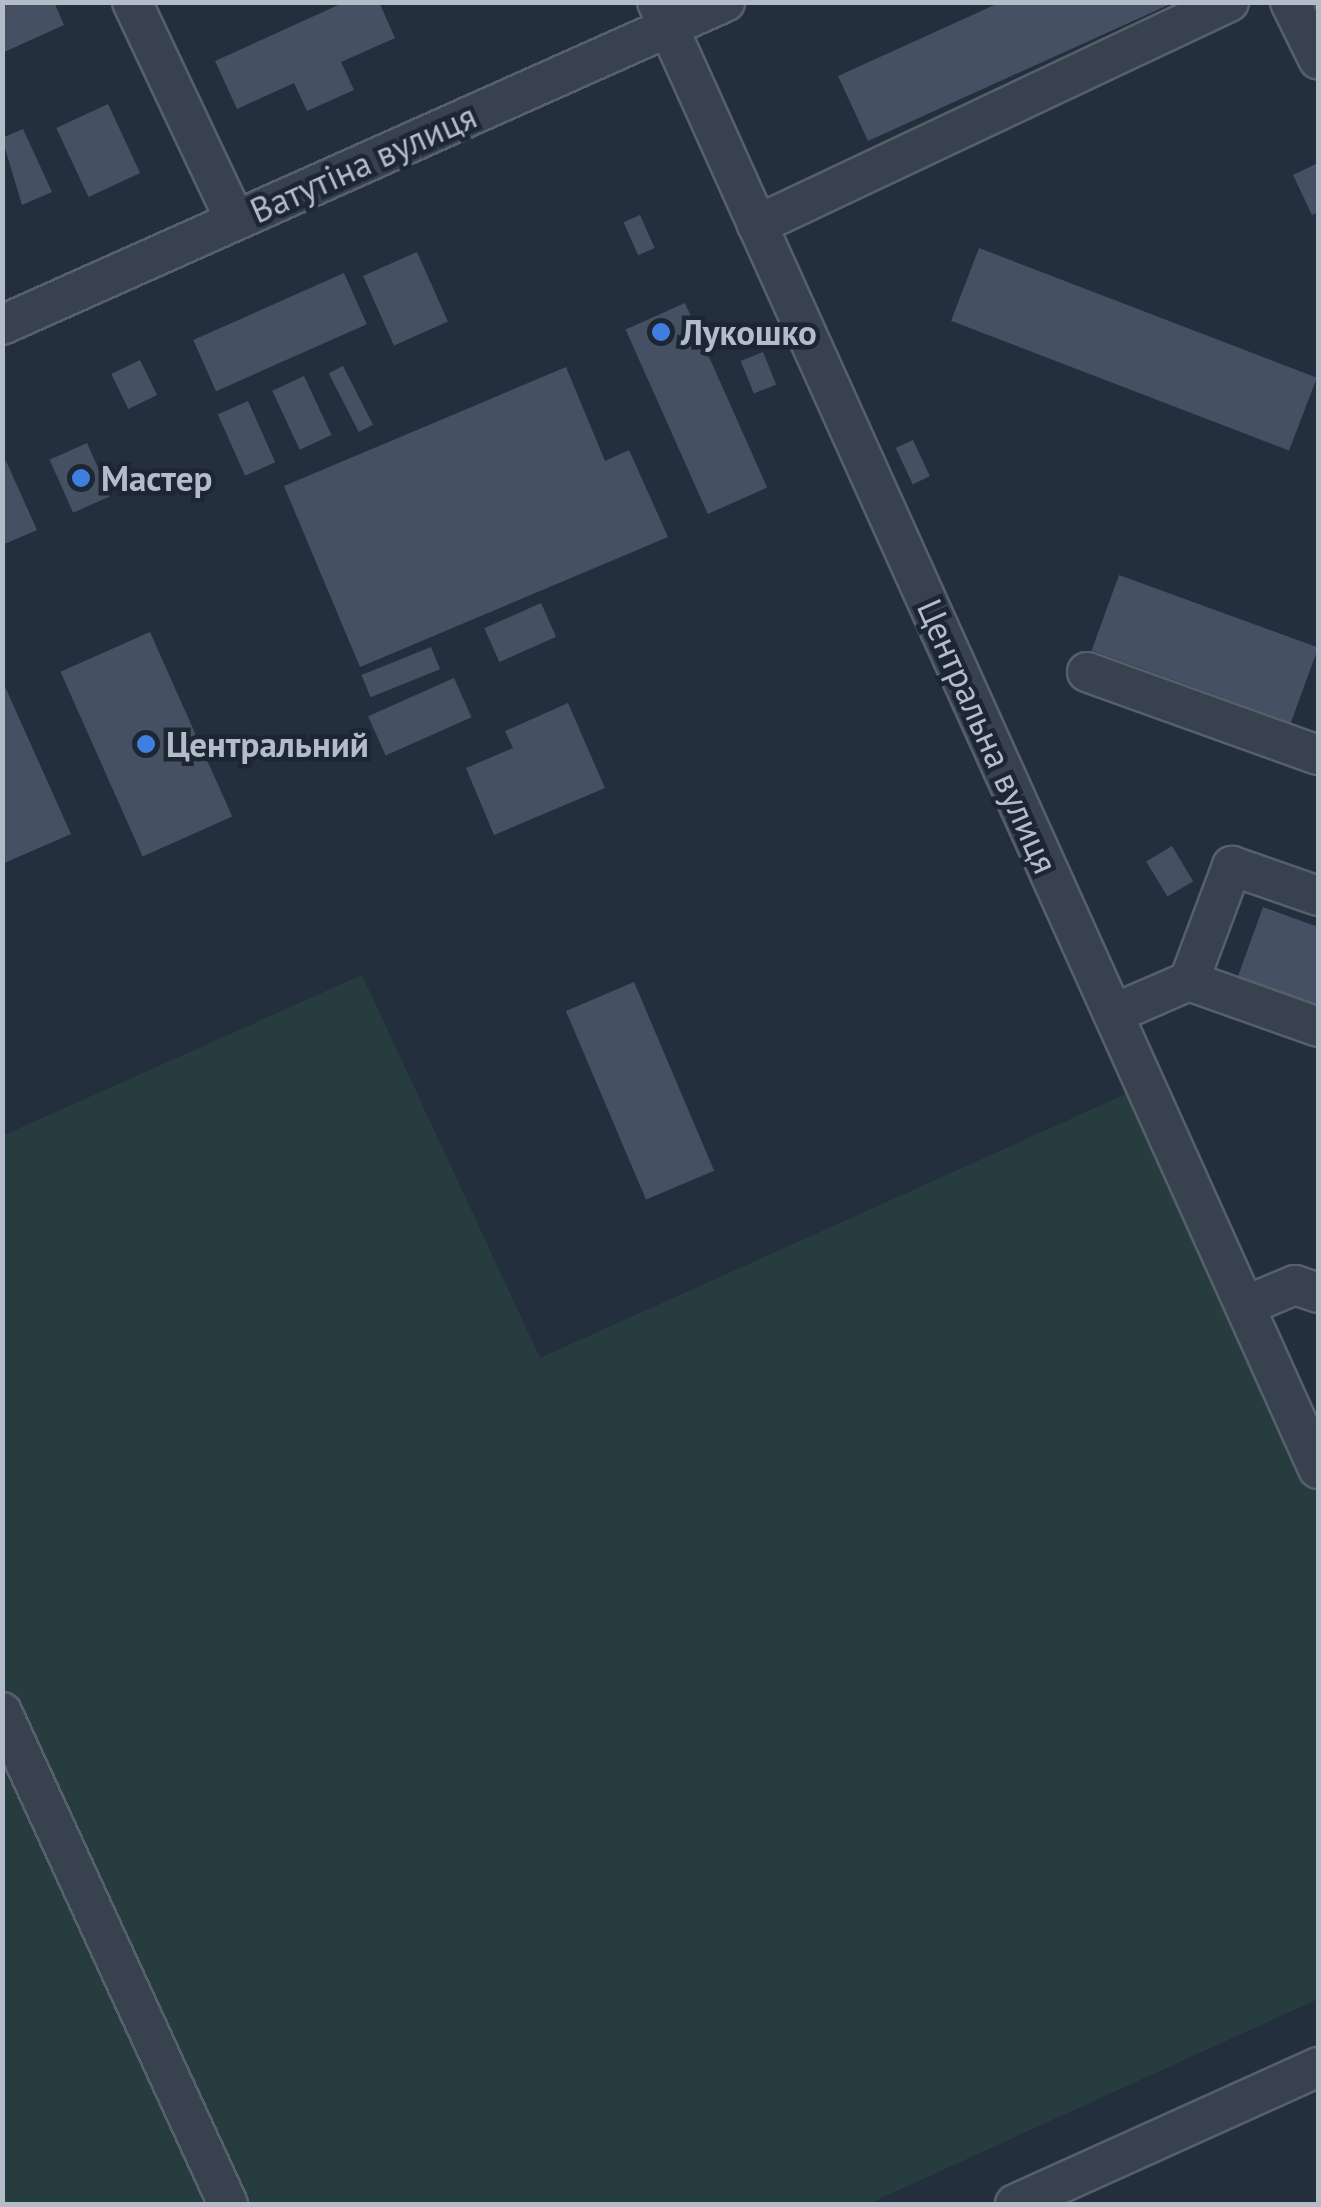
<!DOCTYPE html>
<html>
<head>
<meta charset="utf-8">
<style>
	body { margin:0 }
	#map { position:relative; width:1321px; height:2207px; overflow:hidden; background:#242f3e; font-family:"PT Sans",sans-serif }
	div>[style] { position:absolute }
	[style*='--x'] { left:calc(var(--x)*1px); top:calc(var(--y)*1px); width:calc(var(--w)*1px); rotate:calc(var(--a)*1deg) }
	.green>* { inset:0; background:#263c3f }
	.building>* { inset:0; background:#455162; transform-origin:0 0 }
	.roads { filter:drop-shadow(2px 0 #565f6c) drop-shadow(-2px 0 #565f6c) drop-shadow(0 2px #565f6c) drop-shadow(0 -2px #565f6c) }
	.minor>* { height:38px; margin:-19px; padding:0 19px; transform-origin:19px; border-radius:19px; background:#38414e }
	.dots>* { width:28px; height:28px; translate:-50% -50%; box-sizing:border-box; border:5px solid #1d2633; border-radius:50% }
	span { translate:-50% -50%; white-space:nowrap; text-align:center; line-height:1.15; -webkit-text-stroke:9px #1d2633; paint-order:stroke }
	.street-label { font-size:35px; color:#b4bcc9 }
	.poi-label { font-size:35px; color:#b4bcc9; font-weight:700 }
	.left { translate:0 -50%; text-align:left }
	.frame { position:absolute; inset:0; border:5px solid #b4bcc9; pointer-events:none }
</style>
</head>
<body>
<div id="map">
	<div class="green">
		<i style="clip-path:polygon(362px 975px,540px 1358px,1146px 1085px,1318px 1469px,1318px 1999px,868px 2204px,3px 2204px,2px 1136px)"></i>
	</div>
	<div class="building">
		<i style="clip-path:polygon(2px 2px,54px 2px,64px 25px,2px 53px)"></i>
		<i style="clip-path:polygon(345px 2px,379px 2px,395px 38px,341px 62px,354px 90px,307px 111px,294px 83px,237px 109px,215px 61px)"></i>
		<i style="clip-path:polygon(1001px 2px,1175px 2px,868px 141px,838px 76px)"></i>
		<i style="left:108px;top:104px;width:76px;height:57px;rotate:65deg"></i>
		<i style="clip-path:polygon(23px 129px,52px 192px,22px 205px,2px 138px)"></i>
		<i style="clip-path:polygon(1318px 163px,1318px 212px,1312px 215px,1293px 175px)"></i>
		<i style="left:640px;top:215px;width:36px;height:18px;rotate:66deg"></i>
		<i style="left:979px;top:248px;width:362px;height:78px;rotate:21deg"></i>
		<i style="left:417px;top:252px;width:76px;height:59px;rotate:66deg"></i>
		<i style="left:344px;top:273px;width:56px;height:165px;rotate:66deg"></i>
		<i style="left:685px;top:303px;width:202px;height:65px;rotate:66deg"></i>
		<i style="left:763px;top:352px;width:35px;height:24px;rotate:68deg"></i>
		<i style="left:140px;top:360px;width:39px;height:32px;rotate:64deg"></i>
		<i style="left:343px;top:366px;width:66px;height:16px;rotate:63deg"></i>
		<i style="clip-path:polygon(566px 367px,605px 461px,629px 450px,668px 537px,360px 667px,284px 486px)"></i>
		<i style="left:304px;top:376px;width:65px;height:35px;rotate:65deg"></i>
		<i style="left:248px;top:401px;width:67px;height:33px;rotate:66deg"></i>
		<i style="left:913px;top:440px;width:40px;height:19px;rotate:65deg"></i>
		<i style="left:87px;top:443px;width:58px;height:41px;rotate:66deg"></i>
		<i style="clip-path:polygon(6px 461px,37px 530px,2px 545px,2px 462px)"></i>
		<i style="left:1119px;top:575px;width:212px;height:80px;rotate:20deg"></i>
		<i style="left:541px;top:603px;width:37px;height:62px;rotate:66deg"></i>
		<i style="left:150px;top:632px;width:202px;height:98px;rotate:66deg"></i>
		<i style="left:431px;top:647px;width:24px;height:75px;rotate:68deg"></i>
		<i style="left:454px;top:678px;width:43px;height:94px;rotate:66deg"></i>
		<i style="clip-path:polygon(2px 680px,71px 834px,2px 864px)"></i>
		<i style="clip-path:polygon(568px 703px,605px 788px,494px 835px,466px 768px,513px 748px,505px 731px)"></i>
		<i style="left:1172px;top:846px;width:41px;height:30px;rotate:59deg"></i>
		<i style="clip-path:polygon(1263px 907px,1318px 927px,1318px 1008px,1237px 979px)"></i>
		<i style="left:634px;top:982px;width:205px;height:74px;rotate:67deg"></i>
	</div>
	<div class="roads">
		<div class="minor">
			<i style="--x:132;--y:2;--w:241;--a:64.7"></i>
			<i style="--x:657;--y:2;--w:1609;--a:65.74"></i>
			<i style="--x:1290;--y:2;--w:64;--a:63.8"></i>
			<i style="--x:757;--y:225;--w:522;--a:-25.29"></i>
			<i style="--x:2;--y:325;--w:792;--a:-24.07"></i>
			<i style="--x:1087;--y:672;--w:245;--a:19.8"></i>
			<i style="--x:1189;--y:981;--w:123;--a:-69.5"></i>
			<i style="--x:1232;--y:866;--w:91;--a:19.2"></i>
			<i style="--x:1113;--y:1014;--w:83;--a:-23.5"></i>
			<i style="--x:1189;--y:981;--w:137;--a:19.6"></i>
			<i style="--x:1245;--y:1306;--w:54;--a:-22.8"></i>
			<i style="--x:1295;--y:1285;--w:24;--a:19"></i>
			<i style="--x:2;--y:1712;--w:541;--a:65.33"></i>
			<i style="--x:1015;--y:2204;--w:333;--a:-24.3"></i>
		</div>
	</div>
	<div class="dots">
		<i style="left:661px;top:332px;background:#3f7fe0"></i>
		<i style="left:81px;top:478px;background:#3f7fe0"></i>
		<i style="left:146px;top:744px;background:#3f7fe0"></i>
	</div>
	<div class="street-label">
		<span style="left:363px;top:163px;rotate:-24deg">Ватутіна вулиця</span>
		<span style="left:988px;top:736px;rotate:66deg">Центральна вулиця</span>
	</div>
	<div class="poi-label">
		<span class="left" style="left:681px;top:332px">Лукошко</span>
		<span class="left" style="left:101px;top:478px">Мастер</span>
		<span class="left" style="left:166px;top:744px">Центральний</span>
	</div>
	<div class="frame"></div>
</div>
</body>
</html>
